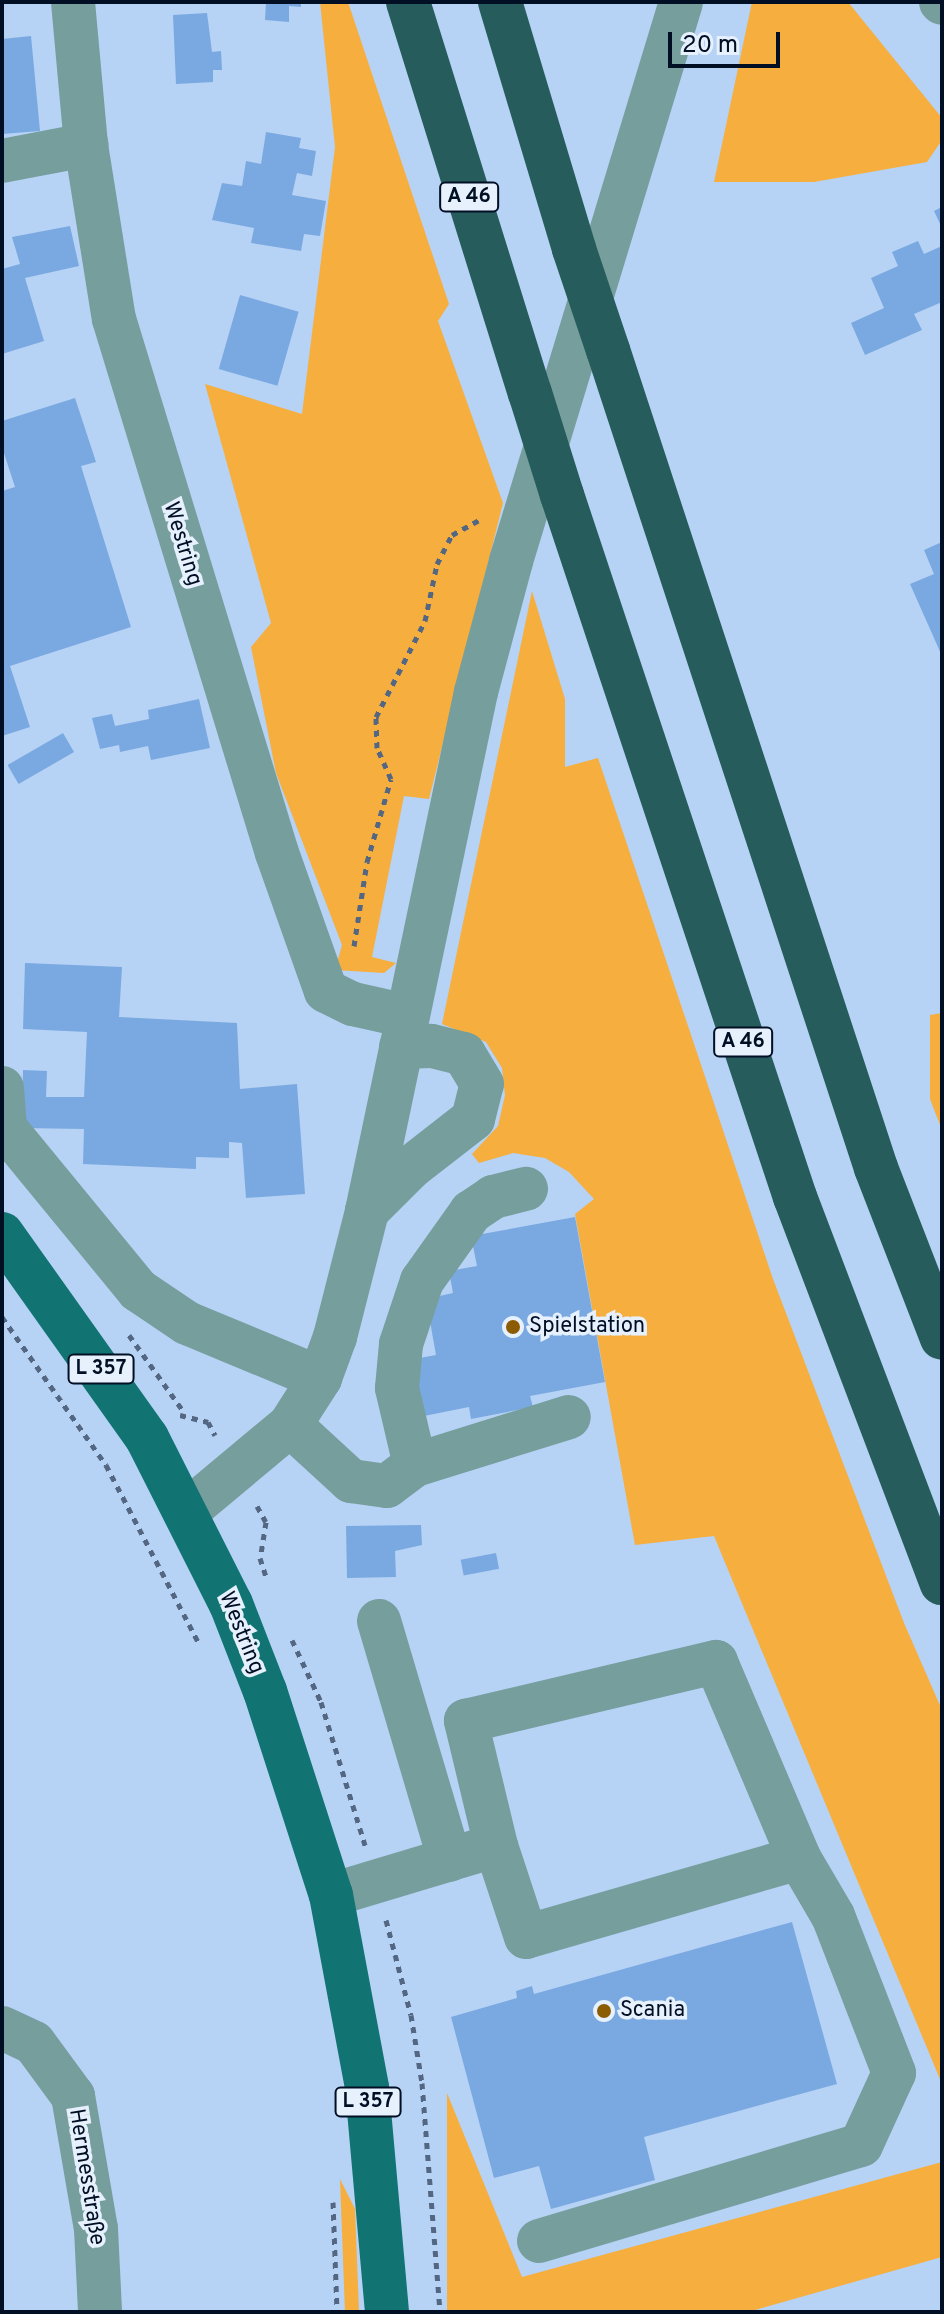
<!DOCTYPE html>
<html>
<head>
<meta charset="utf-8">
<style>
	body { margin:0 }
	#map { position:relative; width:944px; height:2314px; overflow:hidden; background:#b6d2f5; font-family:Overpass,sans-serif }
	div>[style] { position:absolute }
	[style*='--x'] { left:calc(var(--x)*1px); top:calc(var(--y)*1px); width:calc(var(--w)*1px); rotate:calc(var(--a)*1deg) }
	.green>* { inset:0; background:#f6ae3e }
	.building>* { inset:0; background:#7aa9e1; transform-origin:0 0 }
	.path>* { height:5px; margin-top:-2.5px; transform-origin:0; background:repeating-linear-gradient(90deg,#536783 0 6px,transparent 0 12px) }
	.minor>* { height:44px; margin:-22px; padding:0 22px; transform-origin:22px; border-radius:22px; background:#769e9d }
	.major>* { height:44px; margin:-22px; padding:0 22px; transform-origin:22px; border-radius:22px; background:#117372 }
	.highway>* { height:44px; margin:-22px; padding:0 22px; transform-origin:22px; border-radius:22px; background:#265d5c }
	.highway-bridge>* { height:44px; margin:-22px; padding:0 22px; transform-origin:22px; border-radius:22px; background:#265d5c }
	.dots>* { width:22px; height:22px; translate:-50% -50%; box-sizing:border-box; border:4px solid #e7f1fd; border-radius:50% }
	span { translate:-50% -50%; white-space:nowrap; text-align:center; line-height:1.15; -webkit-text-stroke:7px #e7f1fd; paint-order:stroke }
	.shield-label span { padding:2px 6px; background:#e7f1fd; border:2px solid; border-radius:6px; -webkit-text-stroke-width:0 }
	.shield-label { font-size:20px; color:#010f24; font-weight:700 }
	.street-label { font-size:22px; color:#010f24 }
	.poi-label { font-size:22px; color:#010f24 }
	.left { translate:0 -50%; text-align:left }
	.frame { position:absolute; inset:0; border:4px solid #010f24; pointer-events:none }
	.scale { position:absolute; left:668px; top:32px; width:112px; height:36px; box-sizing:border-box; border:4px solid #010f24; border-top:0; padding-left:10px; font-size:24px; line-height:28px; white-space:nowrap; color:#010f24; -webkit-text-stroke:6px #e7f1fd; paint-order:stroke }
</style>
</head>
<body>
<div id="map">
	<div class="green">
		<i style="clip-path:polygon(320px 2px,348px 2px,449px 304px,438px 321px,503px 503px,429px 799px,404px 796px,372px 957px,396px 963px,384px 973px,335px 970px,342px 945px,276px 773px,251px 647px,271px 623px,205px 384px,302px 414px,335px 147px)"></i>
		<i style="clip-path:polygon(752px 2px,848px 2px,942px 118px,942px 140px,927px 162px,814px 182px,714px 182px)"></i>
		<i style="clip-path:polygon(532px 591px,565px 699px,565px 767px,598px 758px,773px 1279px,904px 1623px,942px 1710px,942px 2084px,714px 1536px,635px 1545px,575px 1214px,594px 1199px,569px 1172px,545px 1158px,513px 1153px,479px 1163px,472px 1154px,498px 1126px,505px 1095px,502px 1068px,486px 1042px,442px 1024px)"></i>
		<i style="clip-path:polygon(942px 1013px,942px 1130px,930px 1099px,930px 1015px)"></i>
		<i style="clip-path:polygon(447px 2093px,522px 2277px,942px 2162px,942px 2257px,748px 2312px,447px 2312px)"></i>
		<i style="clip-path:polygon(340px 2179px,355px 2209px,359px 2312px,345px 2312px)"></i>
	</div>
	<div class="building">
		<i style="clip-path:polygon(266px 2px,301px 2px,301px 7px,289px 6px,289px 22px,265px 20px)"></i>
		<i style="clip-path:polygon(207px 13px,212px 52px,221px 51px,222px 70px,213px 70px,213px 82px,176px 84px,173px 15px)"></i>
		<i style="clip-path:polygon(31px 36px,40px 131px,2px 134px,2px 39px)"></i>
		<i style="clip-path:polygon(266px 132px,301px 138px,299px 148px,316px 151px,312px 176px,297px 173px,292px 195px,326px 201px,320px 236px,304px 234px,301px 251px,251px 243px,254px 228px,212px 220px,222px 183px,242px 186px,246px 161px,261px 164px)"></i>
		<i style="clip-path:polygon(942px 207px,942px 228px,934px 211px)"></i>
		<i style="clip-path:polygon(70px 226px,79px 266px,25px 278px,44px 341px,2px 354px,2px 269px,20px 264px,12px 237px)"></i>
		<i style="clip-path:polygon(918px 241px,924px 254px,942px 246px,942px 302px,914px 314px,922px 330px,865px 355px,851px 323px,884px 308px,871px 278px,898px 266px,892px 252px)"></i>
		<i style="left:240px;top:295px;width:61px;height:77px;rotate:16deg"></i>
		<i style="clip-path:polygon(75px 398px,96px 462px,81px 466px,131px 627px,10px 666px,30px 727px,2px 736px,2px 491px,15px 487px,2px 447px,2px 421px)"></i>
		<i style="clip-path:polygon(942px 542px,942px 656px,910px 584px,934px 574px,924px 550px)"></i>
		<i style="clip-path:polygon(199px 699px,210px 748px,151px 760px,148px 746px,120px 752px,119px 745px,100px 749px,92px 718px,112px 714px,115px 726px,149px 719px,148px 710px)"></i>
		<i style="left:63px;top:733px;width:22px;height:64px;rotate:60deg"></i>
		<i style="clip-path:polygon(25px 963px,122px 967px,119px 1017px,237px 1023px,240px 1089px,297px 1084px,305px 1194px,246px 1198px,242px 1143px,229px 1142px,229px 1158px,196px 1157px,196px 1169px,83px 1164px,84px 1129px,22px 1128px,23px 1070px,47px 1071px,46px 1097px,84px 1097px,87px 1032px,23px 1029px)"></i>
		<i style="clip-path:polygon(575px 1217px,605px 1382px,530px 1396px,533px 1407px,471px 1419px,469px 1407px,419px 1417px,409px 1360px,436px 1355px,426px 1299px,453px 1293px,449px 1271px,477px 1266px,471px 1236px)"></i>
		<i style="clip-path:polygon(421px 1525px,422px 1545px,395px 1551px,396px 1577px,347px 1578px,346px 1526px)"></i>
		<i style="left:496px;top:1553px;width:16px;height:36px;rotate:79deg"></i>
		<i style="clip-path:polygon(792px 1922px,837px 2084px,644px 2137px,655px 2180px,551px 2209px,539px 2166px,494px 2178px,451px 2017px,517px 1998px,516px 1991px,532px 1986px,534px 1994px)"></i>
	</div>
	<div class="path">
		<i style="--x:354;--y:946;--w:85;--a:-81.2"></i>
		<i style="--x:367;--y:862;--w:86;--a:-73.9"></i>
		<i style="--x:391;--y:779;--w:34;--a:-114"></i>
		<i style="--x:377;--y:748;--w:31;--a:-92"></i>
		<i style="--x:376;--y:717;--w:108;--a:-63"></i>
		<i style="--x:425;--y:621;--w:58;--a:-78.1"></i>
		<i style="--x:437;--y:564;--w:33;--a:-63"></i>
		<i style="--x:452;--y:535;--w:31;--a:-29"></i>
		<i style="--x:2;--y:1317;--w:181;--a:54.9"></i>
		<i style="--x:106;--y:1465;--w:202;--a:62.5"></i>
		<i style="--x:129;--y:1335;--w:95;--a:54.5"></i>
		<i style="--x:180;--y:1415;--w:29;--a:14"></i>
		<i style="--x:208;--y:1422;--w:15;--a:62"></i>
		<i style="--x:257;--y:1506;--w:18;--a:61"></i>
		<i style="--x:266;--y:1522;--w:36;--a:99"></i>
		<i style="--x:260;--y:1558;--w:22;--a:72"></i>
		<i style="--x:292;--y:1640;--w:68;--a:64.9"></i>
		<i style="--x:321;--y:1702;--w:150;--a:72.9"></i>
		<i style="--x:386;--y:1920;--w:98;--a:75.3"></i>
		<i style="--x:411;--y:2015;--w:69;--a:80.8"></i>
		<i style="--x:422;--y:2083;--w:230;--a:85.5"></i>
		<i style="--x:333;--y:2202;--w:110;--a:87.9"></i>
	</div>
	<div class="minor">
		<i style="--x:73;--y:2;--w:144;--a:84.8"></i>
		<i style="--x:86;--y:145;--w:176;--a:80.9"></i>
		<i style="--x:114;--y:319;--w:558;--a:73.03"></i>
		<i style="--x:277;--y:853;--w:146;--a:70.5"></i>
		<i style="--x:326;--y:991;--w:30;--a:26"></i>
		<i style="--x:353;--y:1004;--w:55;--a:12.5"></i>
		<i style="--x:941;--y:2;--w:1;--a:45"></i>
		<i style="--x:2;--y:161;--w:86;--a:-10.8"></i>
		<i style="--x:2;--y:1088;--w:40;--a:85.7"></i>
		<i style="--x:5;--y:1128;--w:210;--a:50.6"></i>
		<i style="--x:138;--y:1290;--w:59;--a:34"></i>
		<i style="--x:187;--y:1323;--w:144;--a:22.5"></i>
		<i style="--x:367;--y:1211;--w:61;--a:-45"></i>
		<i style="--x:410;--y:1168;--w:80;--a:-37.9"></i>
		<i style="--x:473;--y:1119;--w:36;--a:-76"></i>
		<i style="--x:482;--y:1084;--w:35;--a:-121"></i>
		<i style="--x:464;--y:1054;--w:34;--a:-166"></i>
		<i style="--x:431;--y:1046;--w:30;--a:178"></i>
		<i style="--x:290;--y:1425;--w:83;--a:42.6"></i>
		<i style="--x:351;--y:1481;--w:36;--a:8"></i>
		<i style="--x:387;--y:1486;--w:35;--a:-37"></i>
		<i style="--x:415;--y:1465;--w:161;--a:-17.3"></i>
		<i style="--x:415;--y:1465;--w:79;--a:-103.2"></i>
		<i style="--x:397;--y:1388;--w:44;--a:-84.8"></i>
		<i style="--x:401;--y:1344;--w:66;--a:-71.6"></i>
		<i style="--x:422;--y:1281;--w:85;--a:-54.6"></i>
		<i style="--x:471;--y:1212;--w:27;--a:-34"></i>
		<i style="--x:493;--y:1197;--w:34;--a:-14"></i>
		<i style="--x:186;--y:1512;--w:136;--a:-39.9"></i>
		<i style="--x:290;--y:1425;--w:56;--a:-57.4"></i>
		<i style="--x:320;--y:1378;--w:44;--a:-69.9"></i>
		<i style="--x:335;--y:1337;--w:130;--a:-75.7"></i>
		<i style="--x:367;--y:1211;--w:530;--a:-78.14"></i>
		<i style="--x:476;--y:692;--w:136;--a:-75"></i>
		<i style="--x:511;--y:561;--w:584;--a:-73.08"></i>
		<i style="--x:379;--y:1621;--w:249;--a:73.5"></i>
		<i style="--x:716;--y:1662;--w:213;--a:67"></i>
		<i style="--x:799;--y:1858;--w:284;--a:163.9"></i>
		<i style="--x:526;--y:1937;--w:96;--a:-108.2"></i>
		<i style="--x:496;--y:1846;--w:129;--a:-103.5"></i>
		<i style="--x:466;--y:1721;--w:257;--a:-13.3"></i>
		<i style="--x:331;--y:1895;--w:153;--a:-16.7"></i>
		<i style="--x:2;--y:2028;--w:35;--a:25"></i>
		<i style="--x:34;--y:2043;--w:66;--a:53.7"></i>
		<i style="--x:73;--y:2096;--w:135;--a:80.2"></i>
		<i style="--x:96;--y:2229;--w:83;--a:87.2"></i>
		<i style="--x:539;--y:2241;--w:336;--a:-16.6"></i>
		<i style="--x:861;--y:2145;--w:79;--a:-65.4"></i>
		<i style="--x:894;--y:2073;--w:168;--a:-111.2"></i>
		<i style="--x:833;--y:1916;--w:67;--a:-120.4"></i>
	</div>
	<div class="major">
		<i style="--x:2;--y:1234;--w:250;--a:54.6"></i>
		<i style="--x:147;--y:1438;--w:186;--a:63.2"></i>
		<i style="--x:231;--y:1604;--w:93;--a:68.7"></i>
		<i style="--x:265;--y:1691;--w:214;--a:72.1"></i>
		<i style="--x:331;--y:1895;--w:196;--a:79.4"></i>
		<i style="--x:367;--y:2088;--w:225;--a:84.9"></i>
	</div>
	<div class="highway">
		<i style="--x:408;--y:2;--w:410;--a:72.7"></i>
		<i style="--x:500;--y:2;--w:258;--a:73.3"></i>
		<i style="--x:608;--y:350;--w:861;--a:71.86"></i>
		<i style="--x:876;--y:1168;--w:182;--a:68.8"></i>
		<i style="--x:562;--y:495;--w:740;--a:71.64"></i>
		<i style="--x:795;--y:1197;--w:413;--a:69.2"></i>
	</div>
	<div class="highway-bridge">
		<i style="--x:574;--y:249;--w:107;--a:71.4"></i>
		<i style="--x:530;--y:393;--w:107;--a:72.6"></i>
	</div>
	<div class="dots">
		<i style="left:513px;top:1327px;background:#8b5c02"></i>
		<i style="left:604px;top:2011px;background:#8b5c02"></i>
	</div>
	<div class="shield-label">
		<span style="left:469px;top:197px">A 46</span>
		<span style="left:743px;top:1042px">A 46</span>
		<span style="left:101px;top:1369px">L 357</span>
		<span style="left:368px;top:2102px">L 357</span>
	</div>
	<div class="street-label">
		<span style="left:182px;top:544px;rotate:73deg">Westring</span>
		<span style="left:241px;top:1633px;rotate:68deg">Westring</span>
		<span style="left:86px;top:2177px;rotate:81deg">Hermesstraße</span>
	</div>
	<div class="poi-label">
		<span class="left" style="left:529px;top:1327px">Spielstation</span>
		<span class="left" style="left:620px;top:2011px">Scania</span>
	</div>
	<div class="frame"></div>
	<div class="scale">20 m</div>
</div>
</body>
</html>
